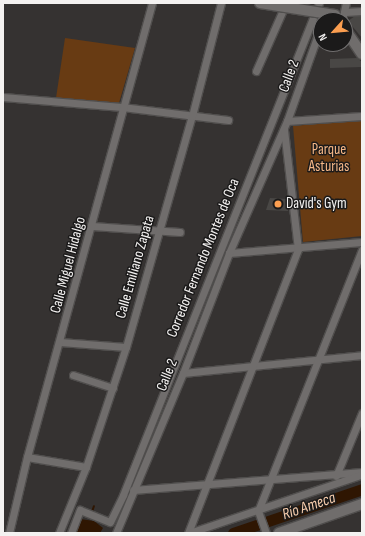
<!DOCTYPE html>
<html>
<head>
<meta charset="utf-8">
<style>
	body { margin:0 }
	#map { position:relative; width:365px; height:536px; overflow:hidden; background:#353231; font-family:"Sofia Sans Condensed",sans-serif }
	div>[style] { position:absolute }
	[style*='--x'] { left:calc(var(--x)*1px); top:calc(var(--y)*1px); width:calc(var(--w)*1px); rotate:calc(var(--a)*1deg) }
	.green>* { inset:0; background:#683b13 }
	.water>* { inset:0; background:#2f1602 }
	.stream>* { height:2px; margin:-1px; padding:0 1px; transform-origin:1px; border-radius:1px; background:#2f1602 }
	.river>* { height:11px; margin:-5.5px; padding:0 5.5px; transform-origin:5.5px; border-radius:5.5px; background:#2f1602 }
	.building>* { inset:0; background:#494745 }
	.roads { filter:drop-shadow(1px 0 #504e4d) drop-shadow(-1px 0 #504e4d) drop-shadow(0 1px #504e4d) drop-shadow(0 -1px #504e4d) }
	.street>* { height:7px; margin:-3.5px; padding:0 3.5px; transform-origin:3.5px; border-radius:3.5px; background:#706d6c }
	.secondary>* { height:10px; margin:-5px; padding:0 5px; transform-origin:5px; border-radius:5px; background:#706d6c }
	.bridges { filter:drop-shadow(1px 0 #504e4d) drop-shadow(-1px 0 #504e4d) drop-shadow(0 1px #504e4d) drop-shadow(0 -1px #504e4d) }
	.secondary-bridge>* { height:10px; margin:-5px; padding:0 5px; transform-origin:5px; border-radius:5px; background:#706d6c }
	.dots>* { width:11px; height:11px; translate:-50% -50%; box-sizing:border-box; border:2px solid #1b1a1a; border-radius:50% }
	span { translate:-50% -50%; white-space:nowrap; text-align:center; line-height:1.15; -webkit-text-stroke:3px #1b1a1a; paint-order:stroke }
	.street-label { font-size:15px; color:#f4f2f1 }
	.park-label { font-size:15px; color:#f5b787 }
	.poi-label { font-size:15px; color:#f4f2f1 }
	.left { translate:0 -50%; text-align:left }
	.water-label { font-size:16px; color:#f6ccac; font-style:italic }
	.frame { position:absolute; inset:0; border:4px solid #f4f2f1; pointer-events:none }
	.north { position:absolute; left:313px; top:12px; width:40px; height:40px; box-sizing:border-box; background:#1b1a1a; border:1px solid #727070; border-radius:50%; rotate:243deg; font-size:11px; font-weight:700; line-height:16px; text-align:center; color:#f4f2f1 }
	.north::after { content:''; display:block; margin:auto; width:14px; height:18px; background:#fb9e50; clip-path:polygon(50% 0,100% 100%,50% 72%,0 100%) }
</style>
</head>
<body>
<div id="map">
	<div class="green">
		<i style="clip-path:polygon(65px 38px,135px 48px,119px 103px,56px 98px)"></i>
		<i style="clip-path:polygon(362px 120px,362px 236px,303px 242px,293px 126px)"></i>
	</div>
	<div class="water">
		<i style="clip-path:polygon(80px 519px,94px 521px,103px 528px,100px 533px,74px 533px)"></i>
	</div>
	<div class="stream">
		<i style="--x:92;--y:512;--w:6;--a:-72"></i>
	</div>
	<div class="river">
		<i style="--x:233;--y:533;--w:136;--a:-18.8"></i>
	</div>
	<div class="building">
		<i style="clip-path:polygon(355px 16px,362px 16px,362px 38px,348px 21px)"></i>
		<i style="clip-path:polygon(357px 58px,362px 62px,362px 67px,330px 68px,330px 59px)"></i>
		<i style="clip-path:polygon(270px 198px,287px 199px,288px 211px,266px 210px)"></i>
	</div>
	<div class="roads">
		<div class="street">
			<i style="--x:345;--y:12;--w:17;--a:-3"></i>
			<i style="--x:342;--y:20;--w:17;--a:-77"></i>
			<i style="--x:256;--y:71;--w:74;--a:-66.2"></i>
			<i style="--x:3;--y:97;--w:119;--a:4.8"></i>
			<i style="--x:122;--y:107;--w:107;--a:7"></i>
			<i style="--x:287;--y:121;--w:75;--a:-3.8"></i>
			<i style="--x:92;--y:226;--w:88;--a:3.9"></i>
			<i style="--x:229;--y:253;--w:133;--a:-4.7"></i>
			<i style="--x:60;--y:342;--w:66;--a:4.3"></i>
			<i style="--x:183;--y:373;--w:180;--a:-5.7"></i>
			<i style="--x:73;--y:375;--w:42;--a:18"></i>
			<i style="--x:27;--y:457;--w:60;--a:9.6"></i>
			<i style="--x:336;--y:476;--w:68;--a:-67.6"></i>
			<i style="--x:133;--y:490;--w:230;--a:-4.5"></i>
			<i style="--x:9;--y:533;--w:78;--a:-76.7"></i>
			<i style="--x:27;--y:457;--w:471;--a:-74.6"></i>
			<i style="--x:59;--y:533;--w:71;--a:-67.8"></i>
			<i style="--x:86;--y:467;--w:126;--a:-71.6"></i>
			<i style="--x:126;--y:347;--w:240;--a:-74.1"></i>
			<i style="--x:192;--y:116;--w:117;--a:-75.6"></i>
			<i style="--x:71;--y:533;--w:25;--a:-69"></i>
			<i style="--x:80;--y:510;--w:32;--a:22"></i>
			<i style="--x:110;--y:522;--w:30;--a:-64"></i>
			<i style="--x:123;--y:495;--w:530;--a:-68.28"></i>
			<i style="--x:116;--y:533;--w:173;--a:-67.3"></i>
			<i style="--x:183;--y:373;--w:129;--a:-69"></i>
			<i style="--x:229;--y:253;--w:144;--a:-66.3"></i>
			<i style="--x:287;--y:121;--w:101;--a:-70.3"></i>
			<i style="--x:188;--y:533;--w:305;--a:-68.8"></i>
			<i style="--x:298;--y:249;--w:121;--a:-96.7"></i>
			<i style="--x:189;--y:533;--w:181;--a:-18.7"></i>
			<i style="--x:266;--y:533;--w:23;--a:-110"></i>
			<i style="--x:258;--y:511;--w:281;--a:-68.3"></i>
		</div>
		<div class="secondary">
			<i style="--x:345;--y:29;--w:30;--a:56"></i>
			<i style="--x:279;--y:533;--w:88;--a:-19.3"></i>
		</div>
	</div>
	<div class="bridges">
		<div class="secondary-bridge">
			<i style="--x:260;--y:3;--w:76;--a:9.1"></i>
		</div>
	</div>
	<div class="dots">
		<i style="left:278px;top:204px;background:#fb9e50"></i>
	</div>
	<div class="street-label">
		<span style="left:289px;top:76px;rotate:-70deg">Calle 2</span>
		<span style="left:203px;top:258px;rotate:-68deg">Corredor Fernando Montes de Oca</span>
		<span style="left:68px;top:265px;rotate:-75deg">Calle Miguel Hidalgo</span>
		<span style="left:135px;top:267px;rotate:-74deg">Calle Emiliano Zapata</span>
		<span style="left:167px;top:375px;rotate:-68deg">Calle 2</span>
	</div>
	<div class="park-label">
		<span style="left:329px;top:158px">Parque<br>Asturias</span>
	</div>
	<div class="poi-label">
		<span class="left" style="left:286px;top:204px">David's Gym</span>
	</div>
	<div class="water-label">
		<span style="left:309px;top:507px;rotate:-19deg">Río Ameca</span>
	</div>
	<div class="frame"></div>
	<div class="north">N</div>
</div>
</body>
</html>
